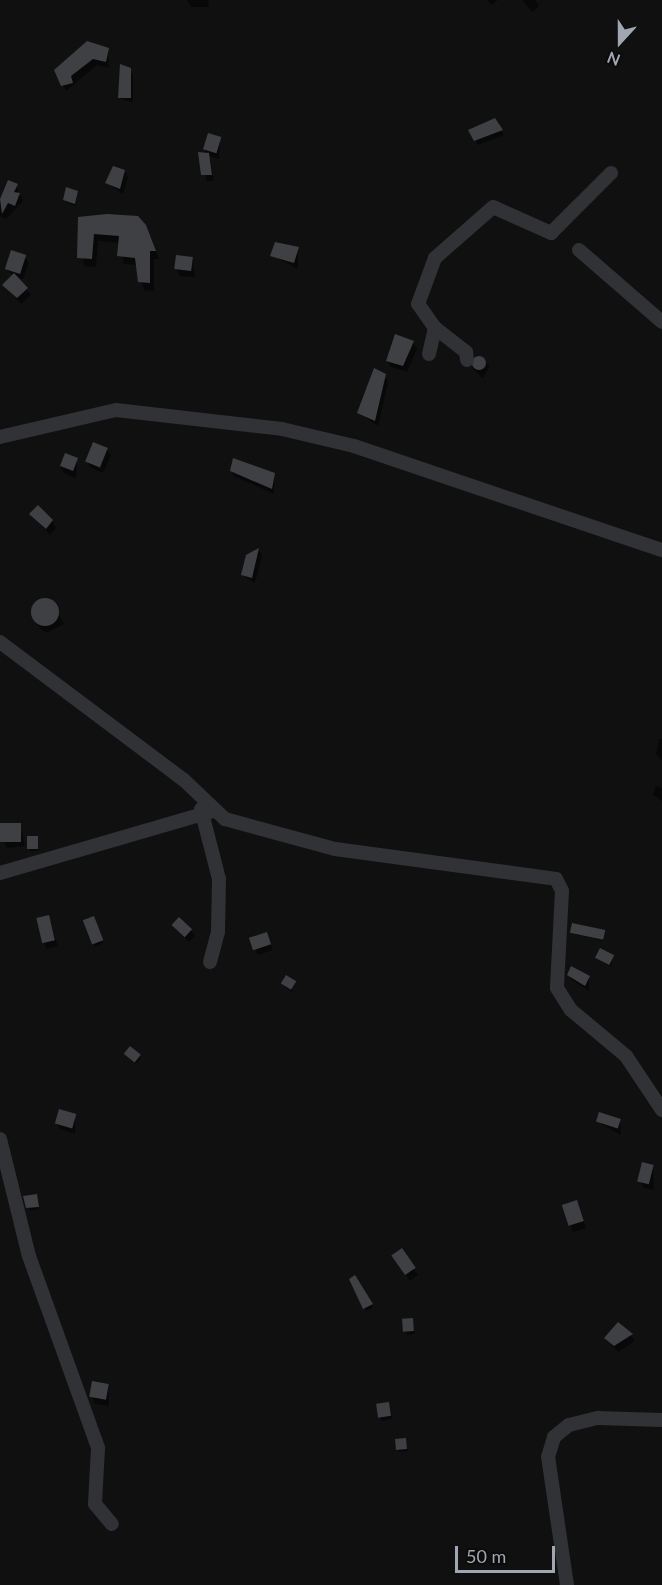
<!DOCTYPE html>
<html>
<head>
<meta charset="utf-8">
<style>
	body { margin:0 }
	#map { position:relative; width:662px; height:1585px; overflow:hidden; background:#101011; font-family:Lato,sans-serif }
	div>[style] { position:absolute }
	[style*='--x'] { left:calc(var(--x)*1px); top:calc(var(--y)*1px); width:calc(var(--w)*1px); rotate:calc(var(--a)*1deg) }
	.shadow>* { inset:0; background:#0007; transform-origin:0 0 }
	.building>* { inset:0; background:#3f4044; transform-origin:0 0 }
	.round { border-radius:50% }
	.minor>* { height:14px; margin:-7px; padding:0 7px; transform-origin:7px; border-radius:7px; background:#313236 }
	span { translate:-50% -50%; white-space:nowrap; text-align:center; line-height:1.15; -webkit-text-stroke:4.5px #0b0b0c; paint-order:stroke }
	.north { position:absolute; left:590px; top:12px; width:60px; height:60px; -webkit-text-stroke:4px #0b0b0c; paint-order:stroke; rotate:201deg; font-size:16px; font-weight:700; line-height:24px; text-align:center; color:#a1a7b2 }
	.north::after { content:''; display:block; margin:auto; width:21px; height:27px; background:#a1a7b2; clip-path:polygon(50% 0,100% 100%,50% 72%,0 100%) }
	.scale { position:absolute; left:455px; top:1546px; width:100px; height:27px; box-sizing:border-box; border:3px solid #a1a7b2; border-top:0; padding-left:8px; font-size:18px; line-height:21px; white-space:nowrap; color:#a1a7b2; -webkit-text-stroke:4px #0b0b0c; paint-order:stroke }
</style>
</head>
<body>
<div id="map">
	<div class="shadow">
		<i style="clip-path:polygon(187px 0,208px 0,209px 7px,191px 7px)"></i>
		<i style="clip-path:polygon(487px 0,498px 0,491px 5px)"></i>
		<i style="clip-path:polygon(522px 0,535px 0,539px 6px,532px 12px)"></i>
		<i style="clip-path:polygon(108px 49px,109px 68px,97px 65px,66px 91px,56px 70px)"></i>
		<i style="clip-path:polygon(122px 66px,133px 74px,133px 103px,119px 98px)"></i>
		<i style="clip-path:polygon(494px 120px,504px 135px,478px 145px,470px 131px)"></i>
		<i style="clip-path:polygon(220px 138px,219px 159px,210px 156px,214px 181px,206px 181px,206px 149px)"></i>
		<i style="clip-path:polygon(124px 171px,128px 177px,123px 194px,107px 183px)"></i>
		<i style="clip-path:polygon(8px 182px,16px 186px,23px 201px,6px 219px,0 216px,0 203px)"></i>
		<i style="clip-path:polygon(77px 192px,76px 206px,66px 202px,64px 200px)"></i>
		<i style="clip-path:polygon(80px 218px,150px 235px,159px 259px,154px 259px,154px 291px,144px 290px,137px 265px,124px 264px,120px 243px,98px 241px,96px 267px,84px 266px)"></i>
		<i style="clip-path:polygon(298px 248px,298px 269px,272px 255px)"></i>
		<i style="clip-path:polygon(25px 257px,29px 263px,23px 279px,16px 277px,31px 295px,21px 304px,4px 285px,13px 276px,7px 269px)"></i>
		<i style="clip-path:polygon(192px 258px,195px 277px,180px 276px,176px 269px)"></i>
		<i style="clip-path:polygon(413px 342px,417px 349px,407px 372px,391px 367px,387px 361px)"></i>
		<i style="clip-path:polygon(477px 355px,490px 366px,483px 378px,472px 368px)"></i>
		<i style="clip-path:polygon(384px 375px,388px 382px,378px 426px,359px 413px)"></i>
		<i style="clip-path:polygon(107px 450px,111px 456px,103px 473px,91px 468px,87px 461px)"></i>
		<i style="clip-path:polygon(77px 459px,76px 478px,64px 473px,60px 466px)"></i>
		<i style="clip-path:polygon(231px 471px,274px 474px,274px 494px,234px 476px)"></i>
		<i style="clip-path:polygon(31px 514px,52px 521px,56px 528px,50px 535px)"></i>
		<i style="clip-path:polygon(259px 550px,262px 556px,255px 583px,242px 575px,247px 556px)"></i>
		<i style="clip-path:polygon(51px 599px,64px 624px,45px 633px,35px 622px,32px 606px)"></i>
		<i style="clip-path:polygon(659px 739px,662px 739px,662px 761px,656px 754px)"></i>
		<i style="clip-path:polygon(656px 786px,662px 788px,662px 801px,653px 795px)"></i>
		<i style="clip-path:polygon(20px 825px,25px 846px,7px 848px,3px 841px)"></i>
		<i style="clip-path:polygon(37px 837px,39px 851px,30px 851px,29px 848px)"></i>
		<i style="clip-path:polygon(48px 917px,58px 946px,47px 949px,43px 942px)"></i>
		<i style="clip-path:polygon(95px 920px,103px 943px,95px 947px,93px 944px)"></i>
		<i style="clip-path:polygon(174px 925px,191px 930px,195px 936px,189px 942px)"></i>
		<i style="clip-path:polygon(604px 931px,604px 941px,571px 933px)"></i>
		<i style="clip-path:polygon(266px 934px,273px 950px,258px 955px,251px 938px)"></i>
		<i style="clip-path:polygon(613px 956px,611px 967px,597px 958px)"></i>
		<i style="clip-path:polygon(568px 974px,589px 977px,589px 991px,572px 980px)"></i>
		<i style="clip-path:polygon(295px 982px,292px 992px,282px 984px)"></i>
		<i style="clip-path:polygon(125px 1054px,140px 1056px,141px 1058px,136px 1064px)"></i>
		<i style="clip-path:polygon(75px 1115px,75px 1134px,60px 1129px,56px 1123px)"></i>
		<i style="clip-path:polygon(620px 1120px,621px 1135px,598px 1122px)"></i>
		<i style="clip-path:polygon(653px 1166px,654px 1190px,644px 1188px,640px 1181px)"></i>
		<i style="clip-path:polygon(25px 1197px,38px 1199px,39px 1209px,30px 1211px)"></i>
		<i style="clip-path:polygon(563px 1206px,580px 1209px,586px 1228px,573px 1232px)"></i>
		<i style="clip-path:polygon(397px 1262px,414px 1269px,418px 1275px,410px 1281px)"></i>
		<i style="clip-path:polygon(354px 1277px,373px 1308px,366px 1311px)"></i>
		<i style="left:412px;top:1319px;width:15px;height:8px;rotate:79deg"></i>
		<i style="clip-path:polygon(631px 1335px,635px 1341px,618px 1352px,606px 1339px)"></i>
		<i style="clip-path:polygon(108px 1385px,109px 1406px,95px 1404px,92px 1397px)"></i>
		<i style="clip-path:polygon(390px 1406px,392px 1419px,382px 1421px,380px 1418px)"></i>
		<i style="clip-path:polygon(406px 1442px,408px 1451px,399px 1452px,398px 1450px)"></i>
	</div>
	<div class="building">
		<i style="clip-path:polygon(87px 41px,109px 48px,106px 62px,93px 59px,71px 76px,73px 83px,61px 86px,54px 70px)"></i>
		<i style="clip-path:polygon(120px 64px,131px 68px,131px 98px,118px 98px)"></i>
		<i style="clip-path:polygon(495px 118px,503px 130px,474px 141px,468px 130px)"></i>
		<i style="left:208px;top:133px;width:14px;height:17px;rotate:17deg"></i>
		<i style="clip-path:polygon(198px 152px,209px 153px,212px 175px,201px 175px)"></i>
		<i style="clip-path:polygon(113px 166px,125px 170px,120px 189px,105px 183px)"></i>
		<i style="clip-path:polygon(8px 180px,18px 184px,14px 192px,20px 193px,15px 206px,8px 203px,2px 214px,0 199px)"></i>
		<i style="clip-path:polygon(66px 187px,78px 191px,75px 204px,63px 200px)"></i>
		<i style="clip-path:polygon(107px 214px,138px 216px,146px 225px,156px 251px,150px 251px,150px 283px,138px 282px,135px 258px,117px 256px,119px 236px,94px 234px,92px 259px,77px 258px,78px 217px)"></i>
		<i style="clip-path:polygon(275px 242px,299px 247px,294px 263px,270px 256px)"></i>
		<i style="left:11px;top:250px;width:16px;height:20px;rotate:18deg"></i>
		<i style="left:176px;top:255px;width:17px;height:14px;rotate:7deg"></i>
		<i style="clip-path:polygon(14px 273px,28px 288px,17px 298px,2px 285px)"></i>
		<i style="clip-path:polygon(395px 334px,414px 341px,403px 366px,386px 361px)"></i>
		<i class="round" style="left:472px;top:356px;width:14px;height:14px"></i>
		<i style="clip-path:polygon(374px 368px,386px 374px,375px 421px,357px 413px)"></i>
		<i style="left:93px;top:442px;width:16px;height:21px;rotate:22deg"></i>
		<i style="left:65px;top:453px;width:14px;height:14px;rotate:21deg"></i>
		<i style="clip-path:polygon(233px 458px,275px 473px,272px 489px,230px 471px)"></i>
		<i style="clip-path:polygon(38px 505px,53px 520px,46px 529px,29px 514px)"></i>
		<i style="clip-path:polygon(259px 548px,252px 578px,241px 575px,246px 555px)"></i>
		<i class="round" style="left:31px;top:598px;width:28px;height:28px"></i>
		<i style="left:0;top:823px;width:21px;height:19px"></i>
		<i style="left:27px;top:836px;width:11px;height:13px"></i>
		<i style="left:49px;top:915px;width:26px;height:13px;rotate:77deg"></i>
		<i style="left:94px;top:916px;width:26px;height:12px;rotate:69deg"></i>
		<i style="left:179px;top:917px;width:18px;height:11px;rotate:43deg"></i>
		<i style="left:572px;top:923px;width:34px;height:10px;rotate:12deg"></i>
		<i style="left:267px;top:932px;width:13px;height:19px;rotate:72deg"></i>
		<i style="left:600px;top:948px;width:16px;height:11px;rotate:27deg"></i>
		<i style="clip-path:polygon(571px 966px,590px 976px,585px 986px,567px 975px)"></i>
		<i style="left:286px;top:975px;width:12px;height:10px;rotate:31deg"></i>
		<i style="left:130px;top:1046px;width:14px;height:10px;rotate:39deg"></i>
		<i style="left:59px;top:1109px;width:18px;height:15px;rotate:16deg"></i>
		<i style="left:599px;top:1112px;width:23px;height:10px;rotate:18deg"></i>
		<i style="left:642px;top:1162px;width:12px;height:20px;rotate:14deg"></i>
		<i style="clip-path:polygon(37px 1194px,39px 1207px,26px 1208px,23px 1196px)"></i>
		<i style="left:577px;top:1200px;width:22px;height:16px;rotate:72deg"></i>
		<i style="left:402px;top:1248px;width:24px;height:13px;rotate:55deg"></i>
		<i style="clip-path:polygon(355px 1275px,373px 1304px,363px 1309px,349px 1279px)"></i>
		<i style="left:413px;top:1318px;width:13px;height:11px;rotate:86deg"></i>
		<i style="clip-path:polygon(618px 1322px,633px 1334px,614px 1346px,604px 1338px)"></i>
		<i style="left:92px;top:1381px;width:17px;height:16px;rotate:10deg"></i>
		<i style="left:389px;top:1402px;width:14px;height:13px;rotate:82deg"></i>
		<i style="left:406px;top:1438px;width:11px;height:11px;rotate:85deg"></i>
	</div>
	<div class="minor">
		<i style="--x:579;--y:250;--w:110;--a:40.9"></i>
		<i style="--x:429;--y:354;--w:27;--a:-77"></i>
		<i style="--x:467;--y:360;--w:8;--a:-97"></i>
		<i style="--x:466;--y:352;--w:39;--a:-142"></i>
		<i style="--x:435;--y:328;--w:29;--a:-125"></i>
		<i style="--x:418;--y:304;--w:49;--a:-69.7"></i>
		<i style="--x:435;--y:258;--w:77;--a:-41.3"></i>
		<i style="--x:493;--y:207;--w:64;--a:24.1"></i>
		<i style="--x:551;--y:233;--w:85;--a:-45"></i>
		<i style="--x:0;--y:437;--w:119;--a:-13.1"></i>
		<i style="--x:116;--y:410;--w:167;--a:6.5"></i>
		<i style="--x:282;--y:429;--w:74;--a:13.3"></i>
		<i style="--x:354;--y:446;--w:325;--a:18.7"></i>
		<i style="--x:0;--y:642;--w:230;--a:36.9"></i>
		<i style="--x:184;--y:780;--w:57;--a:43.6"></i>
		<i style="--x:225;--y:819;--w:114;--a:15.3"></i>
		<i style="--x:335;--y:849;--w:223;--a:7.7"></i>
		<i style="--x:556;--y:879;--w:13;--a:63"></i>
		<i style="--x:562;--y:891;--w:97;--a:93"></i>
		<i style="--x:557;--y:988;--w:26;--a:58"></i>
		<i style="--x:571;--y:1010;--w:72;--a:39.9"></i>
		<i style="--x:626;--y:1056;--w:65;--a:56.3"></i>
		<i style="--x:201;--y:809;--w:72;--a:75.6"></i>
		<i style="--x:219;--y:879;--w:53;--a:91.1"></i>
		<i style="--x:218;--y:932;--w:31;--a:105"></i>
		<i style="--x:0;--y:873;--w:223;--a:-16.2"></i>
		<i style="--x:0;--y:1139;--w:121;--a:76.1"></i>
		<i style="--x:29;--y:1256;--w:204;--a:70.2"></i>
		<i style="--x:98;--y:1448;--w:56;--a:93.1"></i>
		<i style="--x:95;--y:1504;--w:26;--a:50"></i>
		<i style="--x:567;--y:1585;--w:129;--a:-98.4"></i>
		<i style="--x:548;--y:1457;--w:21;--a:-73"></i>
		<i style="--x:554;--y:1437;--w:19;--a:-39"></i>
		<i style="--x:569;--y:1425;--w:30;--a:-14"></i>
		<i style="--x:598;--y:1418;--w:64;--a:1.8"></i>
	</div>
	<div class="north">N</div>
	<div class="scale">50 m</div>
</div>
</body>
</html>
